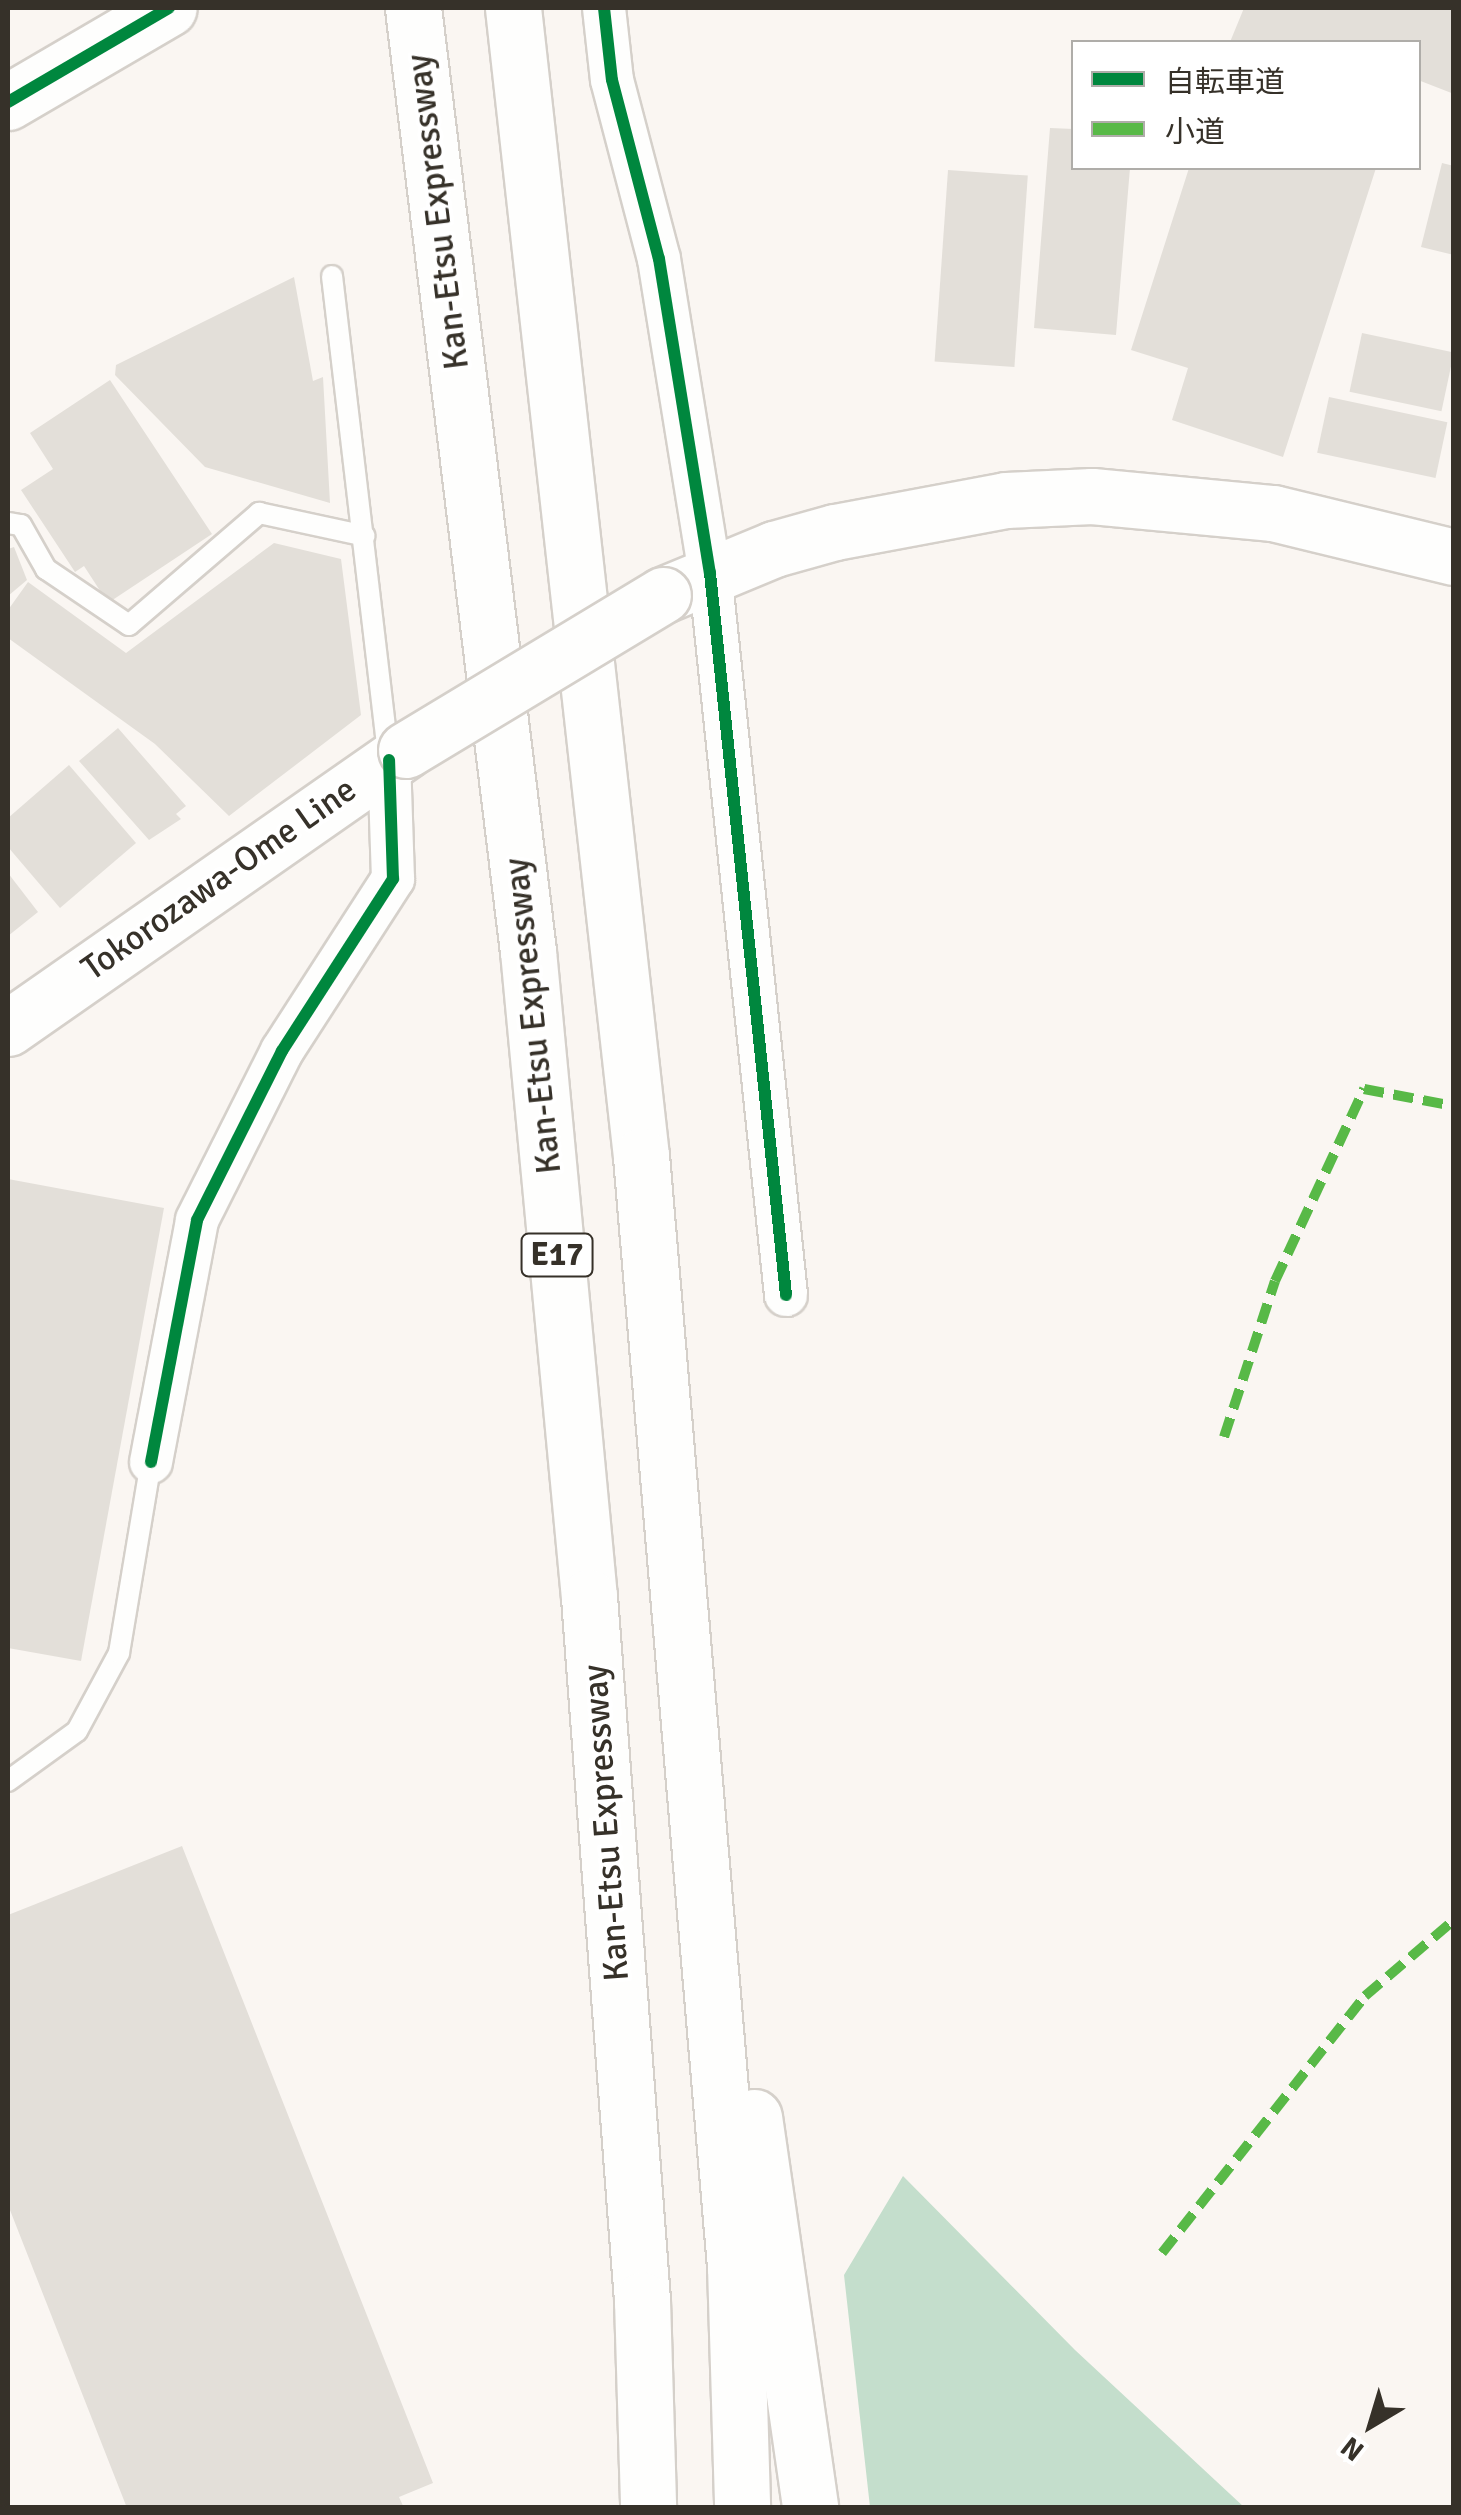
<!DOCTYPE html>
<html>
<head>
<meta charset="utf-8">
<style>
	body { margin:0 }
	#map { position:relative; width:1461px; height:2515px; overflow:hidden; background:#faf6f2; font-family:Signika,"Noto Sans JP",sans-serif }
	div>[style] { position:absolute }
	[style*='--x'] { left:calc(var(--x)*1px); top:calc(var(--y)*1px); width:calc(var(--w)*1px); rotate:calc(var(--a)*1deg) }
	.forest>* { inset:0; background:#c4decc }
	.building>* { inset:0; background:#e3dfd9; transform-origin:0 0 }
	.roads { filter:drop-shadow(2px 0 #d5d0ca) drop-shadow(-2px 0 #d5d0ca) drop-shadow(0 2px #d5d0ca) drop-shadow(0 -2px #d5d0ca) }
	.lane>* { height:20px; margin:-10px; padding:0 10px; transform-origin:10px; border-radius:10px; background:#fefefd }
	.street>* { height:42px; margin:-21px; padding:0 21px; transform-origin:21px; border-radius:21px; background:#fefefd }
	.secondary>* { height:55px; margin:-27.5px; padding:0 27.5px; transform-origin:27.5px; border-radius:27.5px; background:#fefefd }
	.highway>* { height:55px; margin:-27.5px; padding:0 27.5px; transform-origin:27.5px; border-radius:27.5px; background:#fefefd }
	.bridges { filter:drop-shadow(2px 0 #d5d0ca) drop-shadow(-2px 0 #d5d0ca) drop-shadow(0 2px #d5d0ca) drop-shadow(0 -2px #d5d0ca) }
	.secondary-bridge>* { height:55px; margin:-27.5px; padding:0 27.5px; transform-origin:27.5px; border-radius:27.5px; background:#fefefd }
	.quiet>* { height:10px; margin-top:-5px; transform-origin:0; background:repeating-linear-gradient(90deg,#58b947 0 20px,transparent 0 30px) }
	.cycleway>* { height:12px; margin:-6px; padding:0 6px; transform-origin:6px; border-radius:6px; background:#00873e }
	span { translate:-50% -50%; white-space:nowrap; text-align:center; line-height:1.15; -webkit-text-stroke:8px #fff; paint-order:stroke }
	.shield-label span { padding:2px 8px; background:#fff; border:2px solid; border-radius:8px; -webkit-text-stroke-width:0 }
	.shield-label { font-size:32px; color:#363129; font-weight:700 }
	.street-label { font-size:35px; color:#363129 }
	.frame { position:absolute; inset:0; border:10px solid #363129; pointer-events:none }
	.legend { position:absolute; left:1071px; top:40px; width:350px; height:130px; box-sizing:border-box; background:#fff; border:2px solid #afada9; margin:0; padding:12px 18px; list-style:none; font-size:30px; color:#363129 }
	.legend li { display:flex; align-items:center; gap:20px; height:50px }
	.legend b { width:50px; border:2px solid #afada9 }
	.north { position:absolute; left:1321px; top:2375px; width:100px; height:100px; -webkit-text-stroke:8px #fff; paint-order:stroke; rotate:218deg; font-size:28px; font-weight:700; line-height:40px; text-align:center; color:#363129 }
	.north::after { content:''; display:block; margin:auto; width:35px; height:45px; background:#363129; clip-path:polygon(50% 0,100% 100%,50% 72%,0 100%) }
</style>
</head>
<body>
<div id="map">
	<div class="forest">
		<i style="clip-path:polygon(903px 2176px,1075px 2350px,1244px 2507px,870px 2507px,844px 2275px)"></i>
	</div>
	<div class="building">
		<i style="clip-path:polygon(1244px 8px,1454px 8px,1454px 94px,1418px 80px,1418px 42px,1230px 42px)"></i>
		<i style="clip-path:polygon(1050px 128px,1074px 129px,1074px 168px,1130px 168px,1116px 335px,1034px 328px)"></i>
		<i style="clip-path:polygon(1442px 163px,1454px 166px,1454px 255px,1421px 247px)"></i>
		<i style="clip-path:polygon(1189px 168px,1376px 168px,1283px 457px,1172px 420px,1188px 368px,1131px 350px)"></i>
		<i style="left:948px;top:170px;width:80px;height:192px;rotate:4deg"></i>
		<i style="clip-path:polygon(294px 277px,313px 381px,323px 377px,330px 503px,205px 467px,115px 375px,116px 365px)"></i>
		<i style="left:1362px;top:333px;width:94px;height:60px;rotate:12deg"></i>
		<i style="clip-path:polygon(110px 380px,212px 534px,108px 603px,84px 566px,75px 572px,21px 490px,53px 469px,30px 433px)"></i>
		<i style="left:1329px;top:397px;width:121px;height:57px;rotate:12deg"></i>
		<i style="clip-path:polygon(274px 543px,341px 559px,361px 715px,229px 816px,155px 744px,8px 638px,8px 610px,28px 582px,126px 653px)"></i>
		<i style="clip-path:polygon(14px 547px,27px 580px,8px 596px,8px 549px)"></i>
		<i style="clip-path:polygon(118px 728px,186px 806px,176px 814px,181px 819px,149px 840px,79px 761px)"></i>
		<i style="clip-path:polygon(69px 765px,136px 843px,60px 908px,8px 847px,8px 818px)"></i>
		<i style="clip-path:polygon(8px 873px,38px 912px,8px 936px)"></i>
		<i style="clip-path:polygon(8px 1179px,164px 1208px,81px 1661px,8px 1648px)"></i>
		<i style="clip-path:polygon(182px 1846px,433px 2483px,399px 2497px,404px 2508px,127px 2508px,8px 2205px,8px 1915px)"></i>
	</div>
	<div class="roads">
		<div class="lane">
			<i style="--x:332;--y:276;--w:485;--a:83.3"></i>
			<i style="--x:8;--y:523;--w:13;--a:9"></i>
			<i style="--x:21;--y:525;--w:51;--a:60.4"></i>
			<i style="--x:46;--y:569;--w:100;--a:34"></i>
			<i style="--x:129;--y:625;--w:172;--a:-40.7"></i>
			<i style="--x:259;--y:513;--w:108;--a:12.2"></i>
			<i style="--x:8;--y:1781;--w:85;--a:-35.9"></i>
			<i style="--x:77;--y:1731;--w:89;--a:-61.7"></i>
			<i style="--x:119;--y:1653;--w:194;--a:-80.5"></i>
		</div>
		<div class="street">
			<i style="--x:604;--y:8;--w:72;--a:83.7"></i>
			<i style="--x:612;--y:80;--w:185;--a:75.3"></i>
			<i style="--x:659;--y:259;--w:318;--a:80.8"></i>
			<i style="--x:710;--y:573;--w:726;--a:83.99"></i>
			<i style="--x:151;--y:1462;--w:246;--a:-79.2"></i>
			<i style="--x:197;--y:1220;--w:189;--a:-63.3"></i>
			<i style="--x:282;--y:1051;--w:205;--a:-57.2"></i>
			<i style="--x:393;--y:879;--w:119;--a:-91.9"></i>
		</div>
		<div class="secondary">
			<i style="--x:8;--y:102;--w:186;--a:-30.3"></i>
			<i style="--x:663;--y:595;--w:120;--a:-22.5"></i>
			<i style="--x:774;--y:549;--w:63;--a:-15.6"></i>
			<i style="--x:835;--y:532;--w:174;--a:-10.6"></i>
			<i style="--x:1006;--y:500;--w:86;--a:-2.7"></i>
			<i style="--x:1092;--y:496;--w:182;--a:5.4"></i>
			<i style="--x:1273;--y:513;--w:186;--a:13.7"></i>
			<i style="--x:8;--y:1028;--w:485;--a:-34.9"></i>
		</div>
		<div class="highway">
			<i style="--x:413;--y:8;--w:950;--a:83.05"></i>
			<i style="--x:528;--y:951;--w:649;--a:84.61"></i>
			<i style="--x:589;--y:1597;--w:705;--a:85.69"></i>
			<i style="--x:642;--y:2300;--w:208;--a:88.3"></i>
			<i style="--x:513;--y:8;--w:1155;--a:83.64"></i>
			<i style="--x:641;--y:1156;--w:1114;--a:85.16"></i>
			<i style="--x:735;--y:2266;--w:242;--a:88.3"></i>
			<i style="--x:754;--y:2117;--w:395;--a:81.8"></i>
		</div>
	</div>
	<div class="bridges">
		<div class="secondary-bridge">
			<i style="--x:406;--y:750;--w:300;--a:-31.1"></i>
		</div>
	</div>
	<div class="quiet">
		<i style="--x:1224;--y:1437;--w:164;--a:-71.9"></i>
		<i style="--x:1275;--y:1281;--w:212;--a:-65.1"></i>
		<i style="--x:1364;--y:1089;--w:92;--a:10.7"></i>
		<i style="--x:1162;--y:2253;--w:328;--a:-51.7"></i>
		<i style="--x:1365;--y:1996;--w:117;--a:-40.5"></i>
	</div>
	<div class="cycleway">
		<i style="--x:604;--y:8;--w:72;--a:83.7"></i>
		<i style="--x:612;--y:80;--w:185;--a:75.3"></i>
		<i style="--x:659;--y:259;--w:318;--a:80.8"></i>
		<i style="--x:710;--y:573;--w:726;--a:83.99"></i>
		<i style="--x:8;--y:102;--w:186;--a:-30.3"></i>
		<i style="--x:151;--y:1462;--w:246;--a:-79.2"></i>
		<i style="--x:197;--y:1220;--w:189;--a:-63.3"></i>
		<i style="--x:282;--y:1051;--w:205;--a:-57.2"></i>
		<i style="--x:393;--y:879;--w:119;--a:-91.9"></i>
	</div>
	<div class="shield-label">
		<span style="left:557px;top:1255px">E17</span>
	</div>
	<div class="street-label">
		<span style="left:438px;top:212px;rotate:-97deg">Kan-Etsu Expressway</span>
		<span style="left:219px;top:879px;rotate:-35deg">Tokorozawa-Ome Line</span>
		<span style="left:533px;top:1016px;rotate:-96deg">Kan-Etsu Expressway</span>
		<span style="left:606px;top:1823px;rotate:-94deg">Kan-Etsu Expressway</span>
	</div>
	<div class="frame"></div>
	<ul class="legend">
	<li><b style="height:12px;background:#00873e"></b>自転車道</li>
	<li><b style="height:12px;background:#58b947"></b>小道</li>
	</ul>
	<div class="north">N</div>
</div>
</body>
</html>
